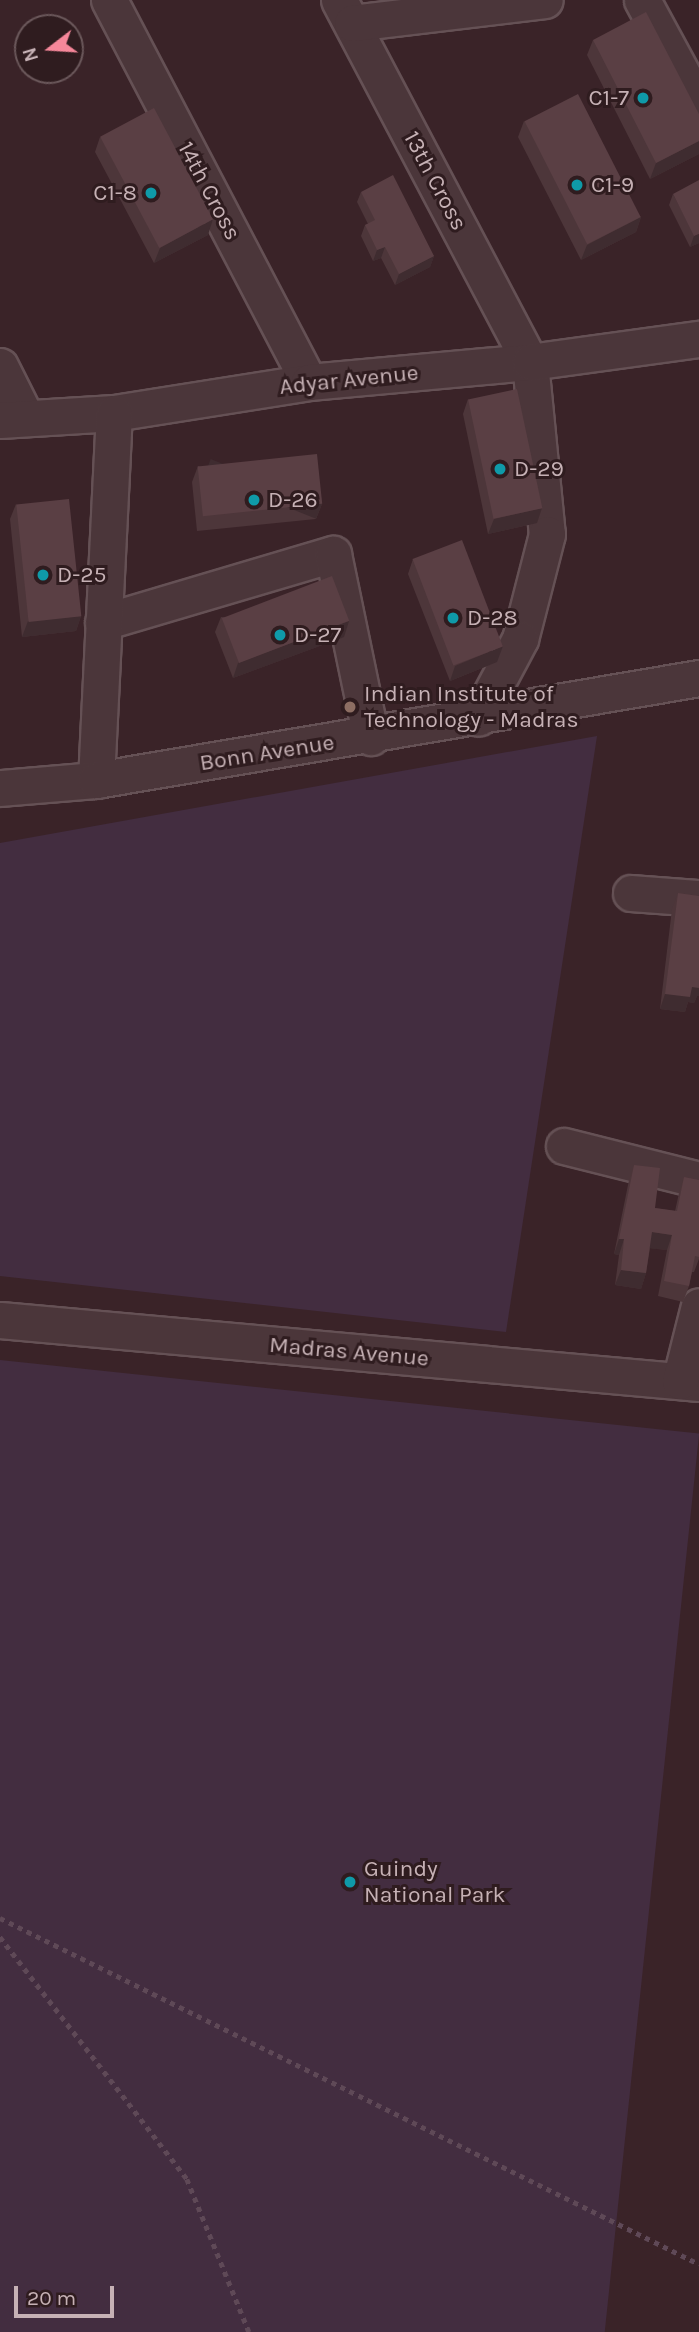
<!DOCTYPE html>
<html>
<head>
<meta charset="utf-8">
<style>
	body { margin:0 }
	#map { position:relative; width:699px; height:2332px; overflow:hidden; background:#3a2328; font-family:Karla,sans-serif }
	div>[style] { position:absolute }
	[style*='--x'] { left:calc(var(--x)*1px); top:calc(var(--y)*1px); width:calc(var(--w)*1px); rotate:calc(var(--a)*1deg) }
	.green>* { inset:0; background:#432d40; transform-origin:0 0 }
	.path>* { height:4.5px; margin-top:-2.25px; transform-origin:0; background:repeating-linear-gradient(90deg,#5f4957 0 5px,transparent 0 10px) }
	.roads { filter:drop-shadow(2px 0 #655155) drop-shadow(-2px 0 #655155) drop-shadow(0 2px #655155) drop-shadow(0 -2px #655155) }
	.minor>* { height:35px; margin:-17.5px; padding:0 17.5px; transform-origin:17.5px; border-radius:17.5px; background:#4b363a }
	.wall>* { inset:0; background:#4d363a }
	.shaded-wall>* { inset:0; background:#3f2c30; transform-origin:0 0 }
	.building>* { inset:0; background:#5a3f44; transform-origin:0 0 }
	.dots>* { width:19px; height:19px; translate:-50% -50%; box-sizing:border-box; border:4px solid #2f1c1f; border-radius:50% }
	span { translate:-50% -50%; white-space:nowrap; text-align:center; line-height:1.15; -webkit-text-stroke:6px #2f1c1f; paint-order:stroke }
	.poi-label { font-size:23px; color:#c6b1b5 }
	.right { translate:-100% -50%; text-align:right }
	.left { translate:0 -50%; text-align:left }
	.street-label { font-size:23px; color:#c6b1b5 }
	.north { position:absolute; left:14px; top:14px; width:70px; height:70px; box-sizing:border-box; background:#2f1c1f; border:2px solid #6b585b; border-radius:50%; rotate:253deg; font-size:19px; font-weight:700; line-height:28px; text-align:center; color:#c6b1b5 }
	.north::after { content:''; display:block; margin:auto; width:24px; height:32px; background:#f6879a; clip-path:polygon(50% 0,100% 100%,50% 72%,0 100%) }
	.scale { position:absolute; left:14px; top:2286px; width:100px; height:32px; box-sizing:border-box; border:4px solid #c6b1b5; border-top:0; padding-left:9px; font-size:21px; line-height:24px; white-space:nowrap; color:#c6b1b5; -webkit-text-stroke:5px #2f1c1f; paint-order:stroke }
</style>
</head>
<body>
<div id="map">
	<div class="green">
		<i style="clip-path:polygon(597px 736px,506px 1332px,0 1276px,0 843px)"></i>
		<i style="left:0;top:1360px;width:703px;height:972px;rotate:6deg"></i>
	</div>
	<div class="path">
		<i style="--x:0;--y:1918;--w:780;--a:26.34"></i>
		<i style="--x:0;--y:1937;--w:306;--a:52.3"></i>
		<i style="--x:187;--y:2179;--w:165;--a:67.9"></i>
	</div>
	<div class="roads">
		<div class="minor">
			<i style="--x:109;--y:0;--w:431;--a:62.4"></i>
			<i style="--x:339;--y:0;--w:409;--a:62.2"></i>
			<i style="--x:530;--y:362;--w:173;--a:84.4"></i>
			<i style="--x:547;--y:534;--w:108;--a:104.4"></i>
			<i style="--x:520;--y:639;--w:89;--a:118"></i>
			<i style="--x:642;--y:0;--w:119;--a:61.5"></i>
			<i style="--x:352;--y:23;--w:194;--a:-6.8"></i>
			<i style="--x:0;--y:366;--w:58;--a:63.4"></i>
			<i style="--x:0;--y:420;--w:114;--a:-3.5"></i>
			<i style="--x:114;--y:413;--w:197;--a:-9"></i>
			<i style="--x:309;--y:382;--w:222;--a:-5.2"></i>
			<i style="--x:530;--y:362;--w:171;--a:-7.8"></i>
			<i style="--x:103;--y:622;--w:240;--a:-16.5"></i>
			<i style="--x:333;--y:554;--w:187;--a:78.3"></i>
			<i style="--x:96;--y:780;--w:367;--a:-87.2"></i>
			<i style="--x:0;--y:788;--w:96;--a:-4.8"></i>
			<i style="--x:96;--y:780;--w:612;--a:-9.6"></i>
			<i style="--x:631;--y:893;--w:68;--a:4.2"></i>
			<i style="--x:564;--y:1146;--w:139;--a:14.1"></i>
			<i style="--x:0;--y:1320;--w:702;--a:5.15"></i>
			<i style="--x:680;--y:1381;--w:77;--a:-75.8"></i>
		</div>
	</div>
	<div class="wall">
		<i style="clip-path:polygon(593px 40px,699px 114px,699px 154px,650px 179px,587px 55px)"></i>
		<i style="clip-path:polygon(524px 121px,641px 217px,636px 232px,581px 260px,518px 137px)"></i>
		<i style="clip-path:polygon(100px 137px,208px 235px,154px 263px,95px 152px)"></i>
		<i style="clip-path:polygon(361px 192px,434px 256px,430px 267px,395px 285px,381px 258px,373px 261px,361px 236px,365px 225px,368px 224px,357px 202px)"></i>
		<i style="clip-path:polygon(673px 194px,699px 243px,690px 247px,669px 205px)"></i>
		<i style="clip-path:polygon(468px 399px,542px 508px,537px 523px,488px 534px,463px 414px)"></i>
		<i style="clip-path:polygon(198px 466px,322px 504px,316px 519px,197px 531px,192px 482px)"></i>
		<i style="clip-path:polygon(16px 504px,81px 616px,76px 631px,22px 637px,10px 519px)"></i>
		<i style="clip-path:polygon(413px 559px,497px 662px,450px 681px,408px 574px)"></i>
		<i style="clip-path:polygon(221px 617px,349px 621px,344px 637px,233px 678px,215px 632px)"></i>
		<i style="clip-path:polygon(678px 893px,699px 896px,699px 996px,697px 996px,694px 1003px,688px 1002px,685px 1012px,660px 1009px,672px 909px)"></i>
		<i style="clip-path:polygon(634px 1165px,655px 1208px,675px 1211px,679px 1193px,684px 1177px,699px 1180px,699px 1259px,694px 1272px,692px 1272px,689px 1286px,683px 1302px,658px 1296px,667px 1250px,650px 1248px,646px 1273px,641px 1289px,615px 1285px,619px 1255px,614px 1254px,629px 1180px)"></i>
	</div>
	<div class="shaded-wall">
		<i style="clip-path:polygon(699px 141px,699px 154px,650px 179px,656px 163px)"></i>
		<i style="clip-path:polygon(641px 217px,636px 232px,581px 260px,587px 245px)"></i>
		<i style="clip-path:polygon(213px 219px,208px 235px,154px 263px,160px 248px)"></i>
		<i style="clip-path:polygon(699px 234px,699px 243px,690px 247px,694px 236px)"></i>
		<i style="clip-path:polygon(385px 247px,381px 258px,373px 261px,377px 250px)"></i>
		<i style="clip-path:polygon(434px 256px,430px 267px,395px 285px,399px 274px)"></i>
		<i style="left:322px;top:504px;width:16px;height:120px;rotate:112deg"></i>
		<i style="clip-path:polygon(542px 508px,537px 523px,488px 534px,494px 519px)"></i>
		<i style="clip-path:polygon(81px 616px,76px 631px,22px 637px,28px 621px)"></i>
		<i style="clip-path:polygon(349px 621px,344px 637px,233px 678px,238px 663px)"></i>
		<i style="clip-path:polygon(503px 646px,497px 662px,450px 681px,455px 666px)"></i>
		<i style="clip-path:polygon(699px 985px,699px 996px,697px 996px,694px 1003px,688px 1002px,685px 1012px,660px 1009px,665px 994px)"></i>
		<i style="clip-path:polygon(652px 1232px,672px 1235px,667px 1250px,646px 1248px)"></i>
		<i style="clip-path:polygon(619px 1239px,624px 1239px,619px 1255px,614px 1254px)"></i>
		<i style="clip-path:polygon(621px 1270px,646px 1273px,641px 1289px,615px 1285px)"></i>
	</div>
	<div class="building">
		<i style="clip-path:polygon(646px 12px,699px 114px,699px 141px,656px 163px,593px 40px)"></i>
		<i style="left:578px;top:94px;width:138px;height:60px;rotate:63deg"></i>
		<i style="left:154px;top:108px;width:126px;height:61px;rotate:62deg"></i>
		<i style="clip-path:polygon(393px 175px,434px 256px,399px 274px,385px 247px,377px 250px,365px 225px,375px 220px,361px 192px)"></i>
		<i style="clip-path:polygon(699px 180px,699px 234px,694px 236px,673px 194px)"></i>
		<i style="left:517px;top:389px;width:122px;height:50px;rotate:78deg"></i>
		<i style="left:317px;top:454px;width:50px;height:120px;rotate:84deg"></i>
		<i style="left:69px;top:499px;width:118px;height:53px;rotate:84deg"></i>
		<i style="left:462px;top:540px;width:114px;height:53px;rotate:69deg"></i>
		<i style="left:332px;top:576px;width:48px;height:118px;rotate:69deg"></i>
		<i style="clip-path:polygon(678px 893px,699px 896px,699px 988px,692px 987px,690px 997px,665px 994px)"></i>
		<i style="clip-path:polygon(634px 1165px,660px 1168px,655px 1208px,677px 1211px,684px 1177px,699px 1180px,699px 1257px,695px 1256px,689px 1286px,664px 1281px,672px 1235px,652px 1232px,646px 1273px,621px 1270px,624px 1239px,619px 1239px)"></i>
	</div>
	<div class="dots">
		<i style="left:643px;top:98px;background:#0f9aa8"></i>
		<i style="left:577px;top:185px;background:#0f9aa8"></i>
		<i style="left:151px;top:193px;background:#0f9aa8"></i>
		<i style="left:500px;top:469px;background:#0f9aa8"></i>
		<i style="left:254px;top:500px;background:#0f9aa8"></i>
		<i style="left:43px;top:575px;background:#0f9aa8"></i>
		<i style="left:453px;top:618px;background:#0f9aa8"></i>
		<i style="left:280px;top:635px;background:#0f9aa8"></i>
		<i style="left:350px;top:707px;background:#8d6e63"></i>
		<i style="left:350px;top:1882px;background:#0f9aa8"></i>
	</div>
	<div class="poi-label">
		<span class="right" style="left:629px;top:98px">C1-7</span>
		<span class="left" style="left:591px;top:185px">C1-9</span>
		<span class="right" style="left:137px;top:193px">C1-8</span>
		<span class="left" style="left:514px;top:469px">D-29</span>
		<span class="left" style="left:268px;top:500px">D-26</span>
		<span class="left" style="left:57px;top:575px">D-25</span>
		<span class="left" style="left:467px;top:618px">D-28</span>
		<span class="left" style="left:294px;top:635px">D-27</span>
		<span class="left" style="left:364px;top:707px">Indian Institute of<br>Technology - Madras</span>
		<span class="left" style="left:364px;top:1882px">Guindy<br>National Park</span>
	</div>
	<div class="street-label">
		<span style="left:435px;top:181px;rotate:62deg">13th Cross</span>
		<span style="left:209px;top:191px;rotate:62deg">14th Cross</span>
		<span style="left:349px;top:380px;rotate:-6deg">Adyar Avenue</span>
		<span style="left:267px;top:753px;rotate:-9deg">Bonn Avenue</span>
		<span style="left:349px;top:1352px;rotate:5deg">Madras Avenue</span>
	</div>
	<div class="north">N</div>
	<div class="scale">20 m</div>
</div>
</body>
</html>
